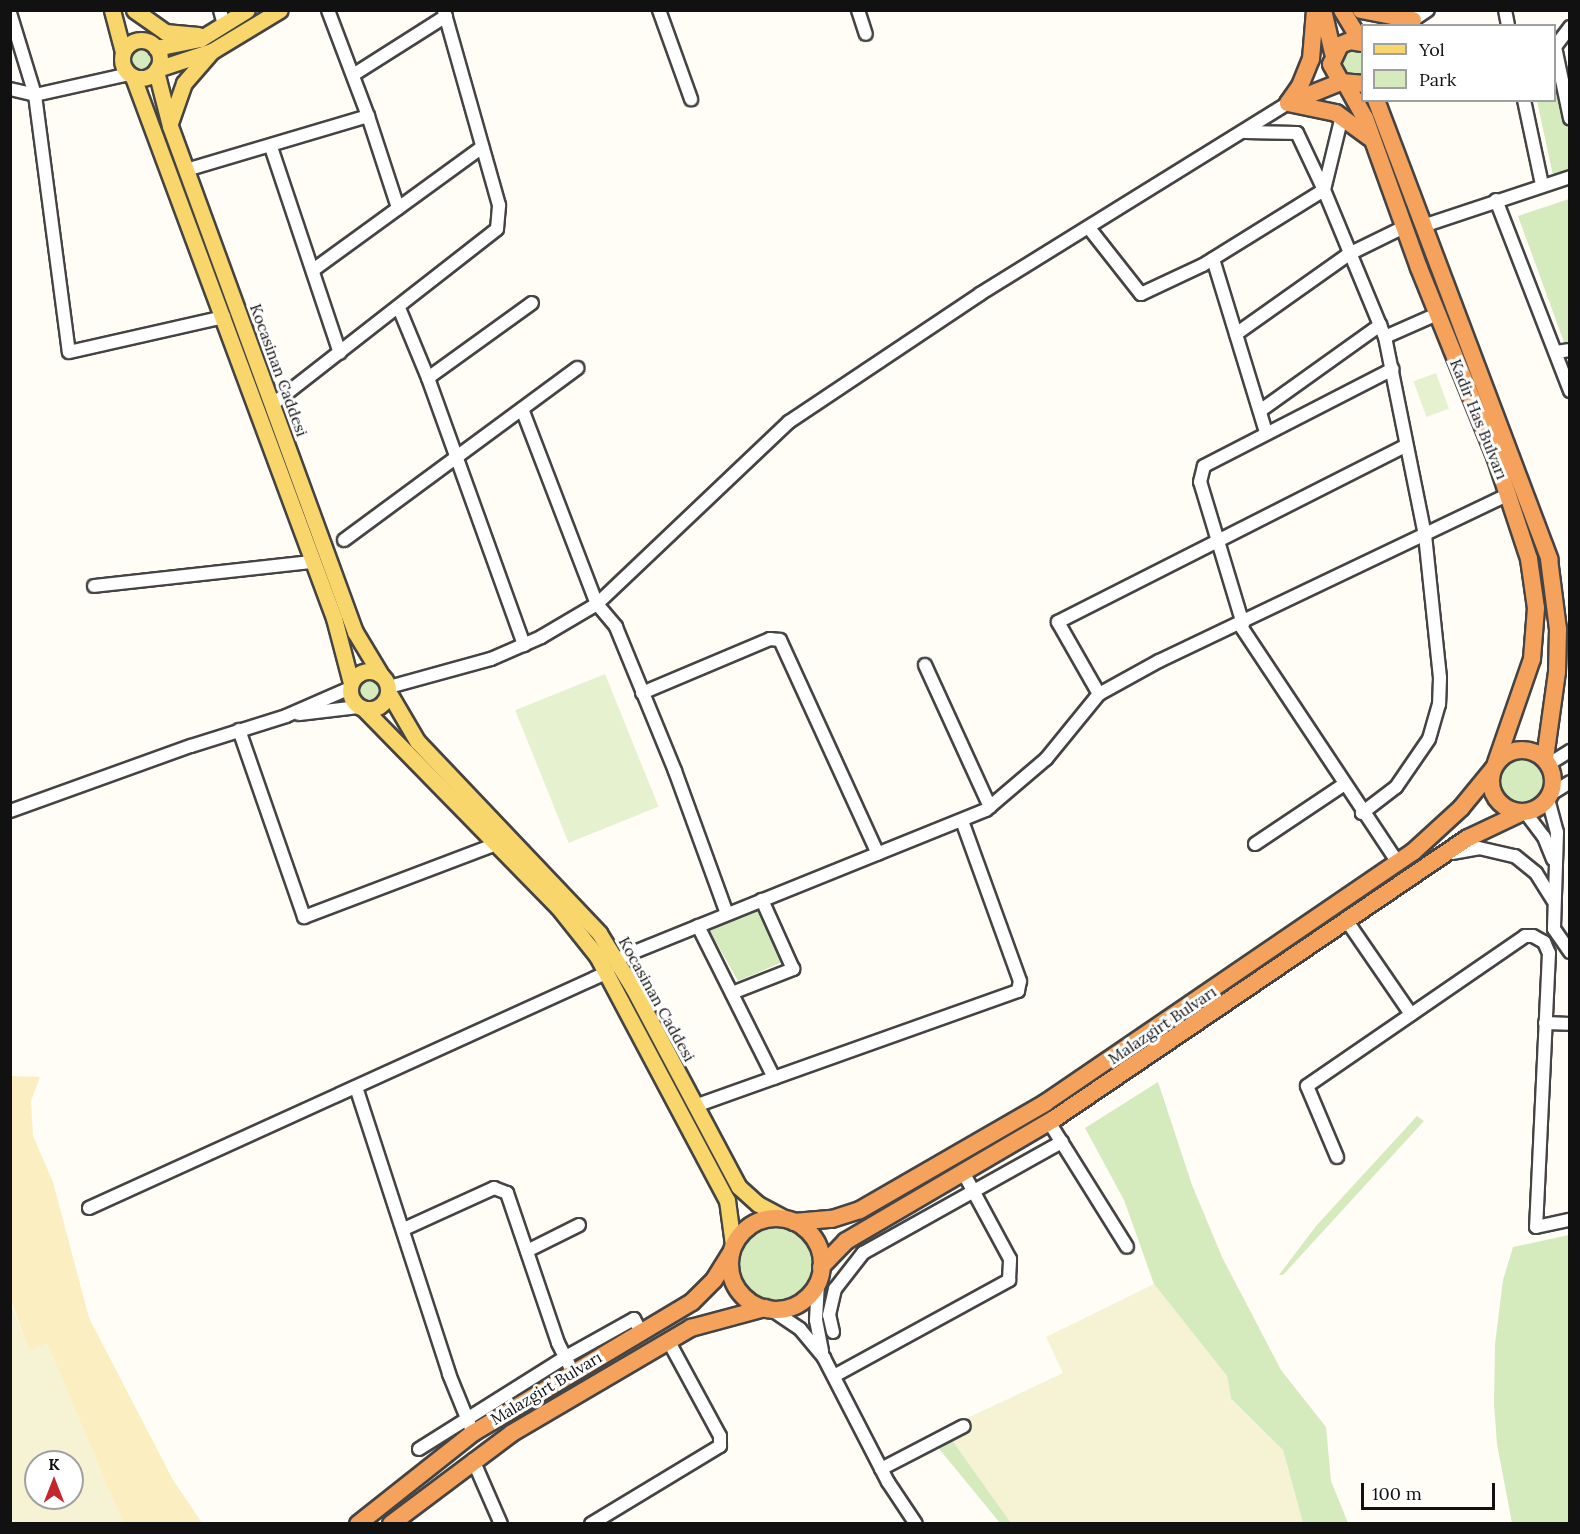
<!DOCTYPE html>
<html>
<head>
<meta charset="utf-8">
<style>
	body { margin:0 }
	#map { position:relative; width:1580px; height:1534px; overflow:hidden; background:#fffdf5; font-family:Lora,serif }
	div>[style] { position:absolute }
	[style*='--x'] { left:calc(var(--x)*1px); top:calc(var(--y)*1px); width:calc(var(--w)*1px); rotate:calc(var(--a)*1deg) }
	.farmland>* { inset:0; background:#f6f3d4 }
	.green>* { inset:0; background:#d5ebbd }
	.round { border-radius:50% }
	.sand>* { inset:0; background:#fbeec1 }
	.pitch>* { inset:0; background:#e6f2cf; transform-origin:0 0 }
	.roads { filter:drop-shadow(2px 0 #444) drop-shadow(-2px 0 #444) drop-shadow(0 2px #444) drop-shadow(0 -2px #444) }
	.minor>* { height:12px; margin:-6px; padding:0 6px; transform-origin:6px; border-radius:6px; background:#fff }
	.major>* { height:15px; margin:-7.5px; padding:0 7.5px; transform-origin:7.5px; border-radius:7.5px; background:#f9d66b }
	.major>.ring { margin:-7.5px; padding:0; box-sizing:content-box; background:none; border:15px solid #f9d66b; border-radius:50% }
	.highway>* { height:16px; margin:-8px; padding:0 8px; transform-origin:8px; border-radius:8px; background:#f5a25d }
	.highway>.ring { margin:-8px; padding:0; box-sizing:content-box; background:none; border:16px solid #f5a25d; border-radius:50% }
	span { translate:-50% -50%; white-space:nowrap; text-align:center; line-height:1.15; -webkit-text-stroke:6px #fff; paint-order:stroke }
	.street-label { font-size:16px; color:#111 }
	.frame { position:absolute; inset:0; border:12px solid #111; pointer-events:none }
	.legend { position:absolute; left:1361px; top:24px; width:195px; height:78px; box-sizing:border-box; background:#fff; border:2px solid #a0a0a0; margin:0; padding:8px 10px; list-style:none; font-size:18px; color:#111 }
	.legend li { display:flex; align-items:center; gap:12px; height:30px }
	.legend b { width:30px; border:2px solid #a0a0a0 }
	.north { position:absolute; left:24px; top:1450px; width:60px; height:60px; box-sizing:border-box; background:#fff; border:2px solid #a0a0a0; border-radius:50%; rotate:0deg; font-size:16px; font-weight:700; line-height:24px; text-align:center; color:#111 }
	.north::after { content:''; display:block; margin:auto; width:21px; height:27px; background:#c4262e; clip-path:polygon(50% 0,100% 100%,50% 72%,0 100%) }
	.scale { position:absolute; left:1361px; top:1483px; width:134px; height:27px; box-sizing:border-box; border:3px solid #111; border-top:0; padding-left:8px; font-size:18px; line-height:21px; white-space:nowrap; color:#111; -webkit-text-stroke:4px #fff; paint-order:stroke }
</style>
</head>
<body>
<div id="map">
	<div class="farmland">
		<i style="clip-path:polygon(1154px 1284px,1227px 1376px,1231px 1400px,1283px 1450px,1303px 1523px,1011px 1523px,944px 1429px,1063px 1373px,1046px 1337px)"></i>
		<i style="clip-path:polygon(evenodd,10px 1301px,29px 1349px,47px 1344px,123px 1523px,15px 1523px,11px 1518px,10px 1301px,36px 1462px,72px 1462px,72px 1498px,36px 1498px,36px 1462px)"></i>
	</div>
	<div class="green">
		<i style="clip-path:polygon(1566px 38px,1558px 72px,1569px 134px,1569px 181px,1555px 185px,1537px 101px,1554px 100px,1555px 42px)"></i>
		<i class="round" style="left:127px;top:45px;width:28px;height:28px"></i>
		<i style="clip-path:polygon(1359px 46px,1362px 48px,1362px 79px,1340px 75px,1340px 52px)"></i>
		<i style="clip-path:polygon(1569px 199px,1569px 356px,1518px 216px)"></i>
		<i class="round" style="left:354px;top:675px;width:30px;height:30px"></i>
		<i class="round" style="left:1497px;top:756px;width:50px;height:50px"></i>
		<i style="clip-path:polygon(760px 907px,785px 961px,738px 981px,708px 928px)"></i>
		<i style="clip-path:polygon(1158px 1082px,1192px 1185px,1222px 1257px,1281px 1370px,1326px 1427px,1331px 1481px,1348px 1523px,1303px 1523px,1283px 1450px,1231px 1399px,1227px 1376px,1154px 1284px,1124px 1200px,1085px 1128px)"></i>
		<i style="clip-path:polygon(1417px 1116px,1424px 1121px,1283px 1275px,1279px 1275px,1316px 1226px)"></i>
		<i class="round" style="left:738px;top:1226px;width:76px;height:76px"></i>
		<i style="clip-path:polygon(1569px 1235px,1569px 1523px,1512px 1523px,1497px 1444px,1494px 1404px,1495px 1344px,1503px 1280px,1513px 1247px)"></i>
		<i style="clip-path:polygon(944px 1429px,1011px 1523px,1000px 1523px,931px 1439px)"></i>
	</div>
	<div class="sand">
		<i style="clip-path:polygon(11px 1076px,40px 1077px,31px 1101px,33px 1136px,53px 1182px,89px 1318px,173px 1480px,202px 1523px,123px 1523px,47px 1344px,29px 1350px,11px 1301px)"></i>
	</div>
	<div class="pitch">
		<i style="left:1436px;top:373px;width:38px;height:24px;rotate:70deg"></i>
		<i style="left:605px;top:674px;width:143px;height:97px;rotate:68deg"></i>
	</div>
	<div class="roads">
		<div class="minor">
			<i style="--x:220;--y:10;--w:16;--a:75"></i>
			<i style="--x:659;--y:10;--w:95;--a:70.2"></i>
			<i style="--x:858;--y:10;--w:25;--a:72"></i>
			<i style="--x:1505;--y:10;--w:16;--a:79"></i>
			<i style="--x:10;--y:13;--w:86;--a:73"></i>
			<i style="--x:35;--y:95;--w:259;--a:82.5"></i>
			<i style="--x:69;--y:352;--w:159;--a:-12.7"></i>
			<i style="--x:1413;--y:20;--w:18;--a:-34"></i>
			<i style="--x:1570;--y:27;--w:25;--a:127"></i>
			<i style="--x:1555;--y:47;--w:73;--a:78.1"></i>
			<i style="--x:353;--y:75;--w:110;--a:-32.4"></i>
			<i style="--x:10;--y:89;--w:26;--a:13"></i>
			<i style="--x:35;--y:95;--w:96;--a:-12.6"></i>
			<i style="--x:1524;--y:100;--w:87;--a:78"></i>
			<i style="--x:368;--y:116;--w:97;--a:71.9"></i>
			<i style="--x:1342;--y:116;--w:76;--a:103.7"></i>
			<i style="--x:1324;--y:190;--w:159;--a:67.5"></i>
			<i style="--x:1385;--y:337;--w:202;--a:78.6"></i>
			<i style="--x:1425;--y:535;--w:144;--a:84"></i>
			<i style="--x:1440;--y:678;--w:26;--a:92"></i>
			<i style="--x:1439;--y:704;--w:36;--a:106"></i>
			<i style="--x:1429;--y:739;--w:58;--a:124.5"></i>
			<i style="--x:1396;--y:787;--w:43;--a:142.6"></i>
			<i style="--x:271;--y:147;--w:217;--a:71.5"></i>
			<i style="--x:186;--y:170;--w:190;--a:-16.5"></i>
			<i style="--x:368;--y:116;--w:113;--a:-110.7"></i>
			<i style="--x:1496;--y:200;--w:205;--a:68.8"></i>
			<i style="--x:1423;--y:226;--w:155;--a:-18.4"></i>
			<i style="--x:1089;--y:228;--w:84;--a:51.8"></i>
			<i style="--x:1141;--y:294;--w:68;--a:-25.1"></i>
			<i style="--x:1203;--y:265;--w:142;--a:-31.8"></i>
			<i style="--x:1324;--y:190;--w:63;--a:-115.3"></i>
			<i style="--x:1297;--y:133;--w:52;--a:-178.9"></i>
			<i style="--x:1213;--y:259;--w:181;--a:73"></i>
			<i style="--x:313;--y:270;--w:209;--a:-36"></i>
			<i style="--x:399;--y:308;--w:76;--a:67.5"></i>
			<i style="--x:428;--y:378;--w:284;--a:70.2"></i>
			<i style="--x:1236;--y:334;--w:138;--a:-35.3"></i>
			<i style="--x:1349;--y:254;--w:61;--a:-26.1"></i>
			<i style="--x:1385;--y:337;--w:57;--a:-23.9"></i>
			<i style="--x:1556;--y:352;--w:14;--a:-8"></i>
			<i style="--x:428;--y:378;--w:128;--a:-35.8"></i>
			<i style="--x:273;--y:404;--w:284;--a:-38"></i>
			<i style="--x:497;--y:229;--w:24;--a:-85"></i>
			<i style="--x:499;--y:205;--w:203;--a:-105.8"></i>
			<i style="--x:522;--y:409;--w:209;--a:69"></i>
			<i style="--x:597;--y:604;--w:30;--a:50"></i>
			<i style="--x:616;--y:627;--w:156;--a:67.7"></i>
			<i style="--x:675;--y:771;--w:152;--a:70"></i>
			<i style="--x:1260;--y:411;--w:148;--a:-35.6"></i>
			<i style="--x:344;--y:540;--w:290;--a:-36.4"></i>
			<i style="--x:94;--y:586;--w:219;--a:-6.3"></i>
			<i style="--x:1243;--y:624;--w:148;--a:-106.8"></i>
			<i style="--x:1200;--y:482;--w:16;--a:-76"></i>
			<i style="--x:1204;--y:466;--w:212;--a:-27.2"></i>
			<i style="--x:1240;--y:625;--w:286;--a:56.4"></i>
			<i style="--x:925;--y:665;--w:156;--a:65.4"></i>
			<i style="--x:389;--y:687;--w:106;--a:-15.4"></i>
			<i style="--x:491;--y:659;--w:55;--a:-23.7"></i>
			<i style="--x:541;--y:637;--w:65;--a:-30.5"></i>
			<i style="--x:597;--y:604;--w:265;--a:-43.5"></i>
			<i style="--x:789;--y:422;--w:230;--a:-33.8"></i>
			<i style="--x:980;--y:294;--w:362;--a:-31.8"></i>
			<i style="--x:642;--y:693;--w:139;--a:-22.9"></i>
			<i style="--x:770;--y:639;--w:10;--a:6"></i>
			<i style="--x:780;--y:640;--w:235;--a:65.4"></i>
			<i style="--x:1099;--y:694;--w:83;--a:-119.7"></i>
			<i style="--x:1058;--y:622;--w:389;--a:-26.9"></i>
			<i style="--x:299;--y:714;--w:60;--a:-6.7"></i>
			<i style="--x:239;--y:730;--w:198;--a:70.8"></i>
			<i style="--x:304;--y:917;--w:205;--a:-20.8"></i>
			<i style="--x:1549;--y:764;--w:25;--a:-32"></i>
			<i style="--x:1551;--y:794;--w:22;--a:-32"></i>
			<i style="--x:1548;--y:799;--w:34;--a:75"></i>
			<i style="--x:1557;--y:832;--w:97;--a:91.8"></i>
			<i style="--x:1554;--y:929;--w:28;--a:55"></i>
			<i style="--x:10;--y:811;--w:192;--a:-19.8"></i>
			<i style="--x:191;--y:746;--w:100;--a:-17.5"></i>
			<i style="--x:286;--y:716;--w:70;--a:-23.6"></i>
			<i style="--x:1525;--y:812;--w:31;--a:53"></i>
			<i style="--x:1544;--y:837;--w:24;--a:68"></i>
			<i style="--x:1255;--y:844;--w:106;--a:-33.8"></i>
			<i style="--x:1452;--y:853;--w:27;--a:-10"></i>
			<i style="--x:1479;--y:848;--w:37;--a:13"></i>
			<i style="--x:1515;--y:856;--w:27;--a:39"></i>
			<i style="--x:1536;--y:873;--w:32;--a:58"></i>
			<i style="--x:1347;--y:921;--w:113;--a:55.5"></i>
			<i style="--x:698;--y:926;--w:170;--a:63.4"></i>
			<i style="--x:617;--y:959;--w:398;--a:-22"></i>
			<i style="--x:986;--y:810;--w:79;--a:-40.4"></i>
			<i style="--x:1046;--y:759;--w:84;--a:-50.8"></i>
			<i style="--x:1099;--y:694;--w:68;--a:-28.8"></i>
			<i style="--x:1159;--y:661;--w:388;--a:-25.5"></i>
			<i style="--x:732;--y:993;--w:66;--a:-21.5"></i>
			<i style="--x:793;--y:969;--w:76;--a:-114.2"></i>
			<i style="--x:1545;--y:1023;--w:25;--a:2"></i>
			<i style="--x:356;--y:1087;--w:302;--a:72"></i>
			<i style="--x:449;--y:1374;--w:64;--a:67.9"></i>
			<i style="--x:695;--y:1106;--w:343;--a:-19.6"></i>
			<i style="--x:1018;--y:991;--w:10;--a:-79"></i>
			<i style="--x:1020;--y:981;--w:170;--a:-109.9"></i>
			<i style="--x:1049;--y:1122;--w:147;--a:58"></i>
			<i style="--x:1337;--y:1157;--w:77;--a:-112.9"></i>
			<i style="--x:1307;--y:1086;--w:265;--a:-34.5"></i>
			<i style="--x:1525;--y:936;--w:8;--a:0"></i>
			<i style="--x:1533;--y:936;--w:13;--a:29"></i>
			<i style="--x:1544;--y:942;--w:12;--a:66"></i>
			<i style="--x:1549;--y:953;--w:274;--a:92.7"></i>
			<i style="--x:1536;--y:1227;--w:35;--a:-12"></i>
			<i style="--x:89;--y:1208;--w:570;--a:-24.45"></i>
			<i style="--x:404;--y:1229;--w:99;--a:-24.5"></i>
			<i style="--x:494;--y:1188;--w:14;--a:21"></i>
			<i style="--x:507;--y:1193;--w:158;--a:71.2"></i>
			<i style="--x:558;--y:1343;--w:33;--a:63"></i>
			<i style="--x:527;--y:1251;--w:58;--a:-26.6"></i>
			<i style="--x:818;--y:1282;--w:38;--a:93"></i>
			<i style="--x:816;--y:1320;--w:32;--a:79"></i>
			<i style="--x:772;--y:1310;--w:34;--a:34"></i>
			<i style="--x:800;--y:1329;--w:38;--a:50"></i>
			<i style="--x:824;--y:1358;--w:140;--a:62.7"></i>
			<i style="--x:888;--y:1482;--w:50;--a:56.3"></i>
			<i style="--x:833;--y:1332;--w:17;--a:-103"></i>
			<i style="--x:829;--y:1315;--w:27;--a:-77"></i>
			<i style="--x:835;--y:1289;--w:46;--a:-52.1"></i>
			<i style="--x:863;--y:1253;--w:228;--a:-29.2"></i>
			<i style="--x:834;--y:1376;--w:200;--a:-28.7"></i>
			<i style="--x:1009;--y:1280;--w:21;--a:-87"></i>
			<i style="--x:1010;--y:1259;--w:99;--a:-118.4"></i>
			<i style="--x:419;--y:1449;--w:171;--a:-32.1"></i>
			<i style="--x:564;--y:1358;--w:80;--a:-29.1"></i>
			<i style="--x:634;--y:1319;--w:15;--a:62"></i>
			<i style="--x:473;--y:1460;--w:70;--a:66.4"></i>
			<i style="--x:881;--y:1469;--w:93;--a:-27.4"></i>
			<i style="--x:591;--y:1524;--w:151;--a:-31.2"></i>
			<i style="--x:720;--y:1446;--w:10;--a:-90"></i>
			<i style="--x:720;--y:1436;--w:107;--a:-118.5"></i>
		</div>
		<div class="major">
			<i style="--x:112;--y:10;--w:43;--a:75.3"></i>
			<i style="--x:134;--y:10;--w:38;--a:35"></i>
			<i style="--x:165;--y:32;--w:33;--a:5"></i>
			<i class="ring" style="left:122px;top:40px;width:23px;height:23px"></i>
			<i style="--x:156;--y:48;--w:45;--a:-11.6"></i>
			<i style="--x:200;--y:39;--w:55;--a:-31.7"></i>
			<i style="--x:157;--y:69;--w:58;--a:-18.1"></i>
			<i style="--x:212;--y:51;--w:79;--a:-31.1"></i>
			<i style="--x:156;--y:71;--w:57;--a:75.7"></i>
			<i style="--x:170;--y:126;--w:539;--a:69.92"></i>
			<i style="--x:355;--y:632;--w:50;--a:58.8"></i>
			<i style="--x:133;--y:77;--w:577;--a:69.62"></i>
			<i style="--x:334;--y:618;--w:67;--a:75.3"></i>
			<i style="--x:170;--y:123;--w:42;--a:-70.7"></i>
			<i style="--x:184;--y:83;--w:41;--a:-48.9"></i>
			<i class="ring" style="left:350px;top:671px;width:23px;height:23px"></i>
			<i style="--x:389;--y:693;--w:56;--a:59.7"></i>
			<i style="--x:417;--y:741;--w:265;--a:46.5"></i>
			<i style="--x:599;--y:933;--w:65;--a:58.3"></i>
			<i style="--x:633;--y:988;--w:225;--a:62"></i>
			<i style="--x:739;--y:1187;--w:25;--a:42"></i>
			<i style="--x:758;--y:1204;--w:32;--a:28"></i>
			<i style="--x:364;--y:709;--w:277;--a:45.6"></i>
			<i style="--x:558;--y:907;--w:63;--a:51.5"></i>
			<i style="--x:597;--y:956;--w:276;--a:62"></i>
			<i style="--x:727;--y:1200;--w:45;--a:82.4"></i>
		</div>
		<div class="highway">
			<i style="--x:1323;--y:10;--w:44;--a:76.9"></i>
			<i style="--x:1342;--y:10;--w:37;--a:59"></i>
			<i style="--x:1361;--y:10;--w:53;--a:10.9"></i>
			<i style="--x:1362;--y:43;--w:12;--a:-171"></i>
			<i style="--x:1350;--y:41;--w:11;--a:158"></i>
			<i style="--x:1340;--y:45;--w:21;--a:115"></i>
			<i style="--x:1331;--y:64;--w:21;--a:61"></i>
			<i style="--x:1341;--y:82;--w:21;--a:5"></i>
			<i style="--x:1346;--y:84;--w:39;--a:61"></i>
			<i style="--x:1365;--y:118;--w:159;--a:70.2"></i>
			<i style="--x:1419;--y:268;--w:203;--a:68"></i>
			<i style="--x:1495;--y:456;--w:108;--a:71.7"></i>
			<i style="--x:1529;--y:559;--w:49;--a:81.9"></i>
			<i style="--x:1536;--y:608;--w:51;--a:94.5"></i>
			<i style="--x:1532;--y:659;--w:110;--a:109.1"></i>
			<i style="--x:1376;--y:100;--w:491;--a:69.3"></i>
			<i style="--x:1549;--y:559;--w:71;--a:82.7"></i>
			<i style="--x:1558;--y:629;--w:43;--a:91.3"></i>
			<i style="--x:1557;--y:672;--w:88;--a:97.9"></i>
			<i style="--x:1291;--y:102;--w:54;--a:-21.8"></i>
			<i style="--x:1288;--y:103;--w:21;--a:-55"></i>
			<i style="--x:1300;--y:86;--w:29;--a:-68"></i>
			<i style="--x:1311;--y:59;--w:49;--a:-85.3"></i>
			<i style="--x:1288;--y:103;--w:49;--a:11.8"></i>
			<i style="--x:1336;--y:113;--w:42;--a:36.3"></i>
			<i class="ring" style="left:1491px;top:750px;width:46px;height:46px"></i>
			<i class="ring" style="left:730px;top:1218px;width:76px;height:76px"></i>
			<i style="--x:794;--y:1222;--w:38;--a:-5"></i>
			<i style="--x:832;--y:1219;--w:29;--a:-18"></i>
			<i style="--x:860;--y:1210;--w:214;--a:-30"></i>
			<i style="--x:1045;--y:1103;--w:445;--a:-34.3"></i>
			<i style="--x:1413;--y:852;--w:65;--a:-42.5"></i>
			<i style="--x:1461;--y:808;--w:50;--a:-50.6"></i>
			<i style="--x:821;--y:1267;--w:36;--a:-46"></i>
			<i style="--x:846;--y:1241;--w:241;--a:-30.4"></i>
			<i style="--x:1054;--y:1119;--w:500;--a:-34.17"></i>
			<i style="--x:1468;--y:838;--w:59;--a:-25.3"></i>
			<i style="--x:358;--y:1524;--w:147;--a:-38.4"></i>
			<i style="--x:473;--y:1433;--w:255;--a:-30.9"></i>
			<i style="--x:692;--y:1302;--w:31;--a:-45"></i>
			<i style="--x:714;--y:1280;--w:32;--a:-58"></i>
			<i style="--x:391;--y:1524;--w:151;--a:-36.9"></i>
			<i style="--x:512;--y:1433;--w:208;--a:-30.4"></i>
			<i style="--x:691;--y:1328;--w:77;--a:-15.1"></i>
		</div>
	</div>
	<div class="street-label">
		<span style="left:279px;top:370px;rotate:70deg">Kocasinan Caddesi</span>
		<span style="left:1479px;top:419px;rotate:68deg">Kadir Has Bulvarı</span>
		<span style="left:657px;top:999px;rotate:61deg">Kocasinan Caddesi</span>
		<span style="left:1162px;top:1025px;rotate:-34deg">Malazgirt Bulvarı</span>
		<span style="left:546px;top:1388px;rotate:-31deg">Malazgirt Bulvarı</span>
	</div>
	<div class="frame"></div>
	<ul class="legend">
	<li><b style="height:8px;background:#f9d66b"></b>Yol</li>
	<li><b style="height:16px;background:#d5ebbd"></b>Park</li>
	</ul>
	<div class="north">K</div>
	<div class="scale">100 m</div>
</div>
</body>
</html>
